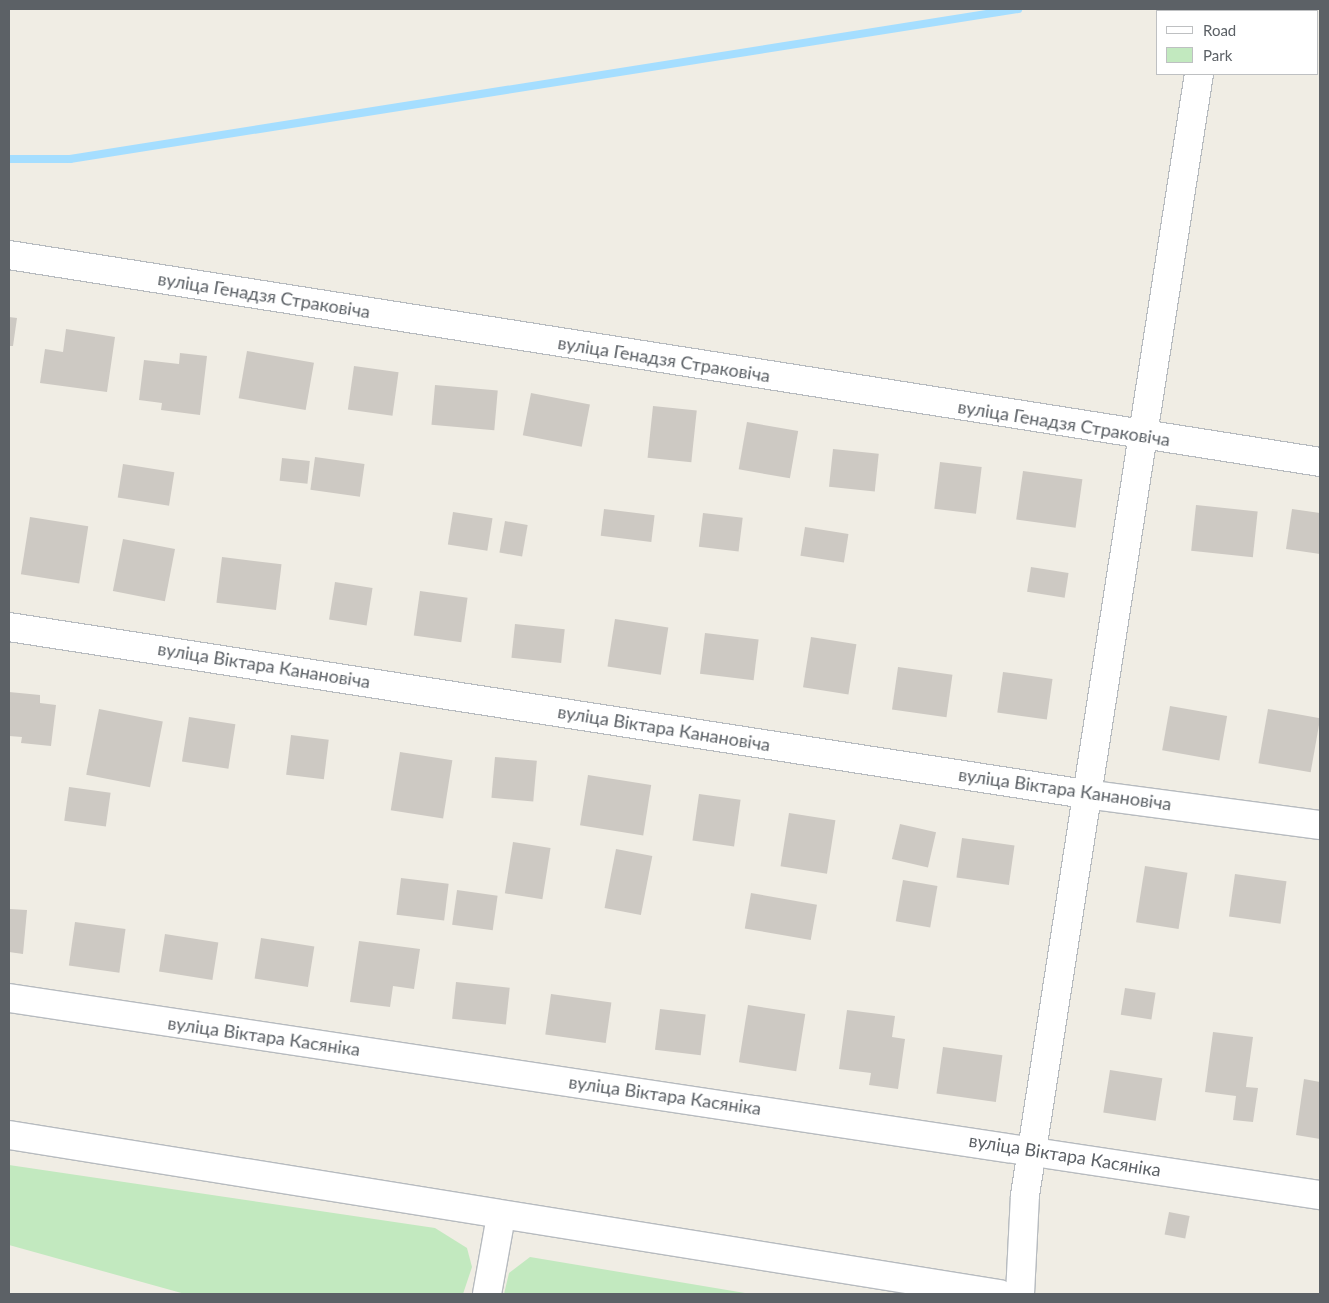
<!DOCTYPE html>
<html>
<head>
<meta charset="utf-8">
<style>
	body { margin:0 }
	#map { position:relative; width:1329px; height:1303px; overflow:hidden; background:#f0ede4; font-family:Lato,sans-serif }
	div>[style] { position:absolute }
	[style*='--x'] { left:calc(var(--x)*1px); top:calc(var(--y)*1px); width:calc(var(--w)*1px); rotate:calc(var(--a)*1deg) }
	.green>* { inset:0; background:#c2e9bf }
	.stream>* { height:8px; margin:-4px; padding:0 4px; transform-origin:4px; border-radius:4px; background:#a5deff }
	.building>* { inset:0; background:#cdc9c3; transform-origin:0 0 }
	.roads { filter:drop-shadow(1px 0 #b7bbbf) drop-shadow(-1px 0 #b7bbbf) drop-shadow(0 1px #b7bbbf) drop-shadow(0 -1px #b7bbbf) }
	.minor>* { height:28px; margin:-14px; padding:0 14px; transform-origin:14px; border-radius:14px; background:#fff }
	span { translate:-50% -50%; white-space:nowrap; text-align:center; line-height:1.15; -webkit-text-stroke:4px #fff; paint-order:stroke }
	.street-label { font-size:18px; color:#5c6166 }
	.frame { position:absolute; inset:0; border:10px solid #5c6166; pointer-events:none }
	.legend { position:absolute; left:1156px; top:10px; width:162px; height:65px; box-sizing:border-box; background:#fff; border:1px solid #bec0c2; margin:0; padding:6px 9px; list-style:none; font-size:15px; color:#5c6166 }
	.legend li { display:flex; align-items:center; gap:10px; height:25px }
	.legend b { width:25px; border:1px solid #bec0c2 }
</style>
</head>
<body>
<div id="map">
	<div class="green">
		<i style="clip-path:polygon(9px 1165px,435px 1228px,467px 1248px,472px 1267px,463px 1294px,185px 1294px,9px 1245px)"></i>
		<i style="clip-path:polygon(530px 1257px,751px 1294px,504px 1294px,509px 1273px)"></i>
	</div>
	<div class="stream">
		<i style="--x:9;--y:159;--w:61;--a:0"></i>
		<i style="--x:70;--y:159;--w:960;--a:-8.99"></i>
	</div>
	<div class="building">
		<i style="clip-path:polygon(9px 317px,17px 318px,13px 346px,9px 346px)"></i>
		<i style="clip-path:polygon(66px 329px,115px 337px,107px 392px,40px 383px,45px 349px,63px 352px)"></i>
		<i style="left:247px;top:351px;width:68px;height:48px;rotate:10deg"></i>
		<i style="clip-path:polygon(180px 353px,207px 356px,200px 415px,161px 410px,162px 403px,139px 400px,144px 360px,179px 364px)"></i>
		<i style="left:354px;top:366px;width:45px;height:44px;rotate:8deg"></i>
		<i style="left:435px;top:385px;width:63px;height:40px;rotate:5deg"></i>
		<i style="left:531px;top:393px;width:60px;height:43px;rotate:11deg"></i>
		<i style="left:653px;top:406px;width:44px;height:52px;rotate:6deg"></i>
		<i style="left:747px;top:422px;width:52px;height:48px;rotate:10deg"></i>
		<i style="left:833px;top:449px;width:46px;height:38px;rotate:6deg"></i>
		<i style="left:315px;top:457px;width:50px;height:33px;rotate:8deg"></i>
		<i style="left:282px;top:458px;width:28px;height:23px;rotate:6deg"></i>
		<i style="left:940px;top:462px;width:42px;height:47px;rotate:7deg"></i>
		<i style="left:123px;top:464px;width:52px;height:34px;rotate:9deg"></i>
		<i style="left:1023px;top:471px;width:60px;height:49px;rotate:8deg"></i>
		<i style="left:1196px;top:505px;width:62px;height:46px;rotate:6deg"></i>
		<i style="left:604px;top:509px;width:51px;height:27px;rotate:7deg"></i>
		<i style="clip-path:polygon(1292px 509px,1320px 513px,1320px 554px,1286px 549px)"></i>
		<i style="left:453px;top:512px;width:40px;height:33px;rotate:9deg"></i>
		<i style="left:703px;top:513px;width:40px;height:34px;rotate:7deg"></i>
		<i style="left:30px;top:517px;width:59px;height:58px;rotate:9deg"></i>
		<i style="left:505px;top:521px;width:23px;height:32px;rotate:10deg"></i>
		<i style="left:805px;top:527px;width:44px;height:29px;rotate:9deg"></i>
		<i style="left:123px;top:539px;width:53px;height:53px;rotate:11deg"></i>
		<i style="left:222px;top:557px;width:60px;height:46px;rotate:7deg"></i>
		<i style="left:1031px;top:567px;width:38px;height:25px;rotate:9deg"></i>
		<i style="left:335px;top:582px;width:38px;height:38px;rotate:9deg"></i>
		<i style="left:420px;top:591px;width:48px;height:45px;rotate:8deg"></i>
		<i style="left:615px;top:619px;width:54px;height:48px;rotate:9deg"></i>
		<i style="left:515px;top:624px;width:50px;height:34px;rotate:6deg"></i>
		<i style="left:705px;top:633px;width:54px;height:41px;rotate:7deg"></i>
		<i style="left:811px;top:637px;width:46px;height:51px;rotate:9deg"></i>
		<i style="left:898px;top:667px;width:55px;height:43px;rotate:8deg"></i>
		<i style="left:1003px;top:672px;width:50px;height:41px;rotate:8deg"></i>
		<i style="clip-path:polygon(9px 692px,40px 695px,40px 703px,56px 705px,51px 746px,21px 743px,22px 737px,9px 736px)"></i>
		<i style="left:1170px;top:706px;width:58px;height:45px;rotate:10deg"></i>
		<i style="left:99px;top:709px;width:65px;height:67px;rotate:11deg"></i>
		<i style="left:1268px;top:709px;width:53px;height:55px;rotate:10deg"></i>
		<i style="left:189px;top:717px;width:47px;height:45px;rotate:9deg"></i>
		<i style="left:291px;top:735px;width:38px;height:40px;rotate:7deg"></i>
		<i style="left:400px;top:752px;width:53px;height:59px;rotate:9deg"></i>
		<i style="left:495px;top:757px;width:42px;height:41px;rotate:5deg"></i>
		<i style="left:588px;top:775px;width:64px;height:51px;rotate:9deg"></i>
		<i style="left:69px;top:787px;width:42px;height:34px;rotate:8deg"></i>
		<i style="left:699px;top:794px;width:42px;height:47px;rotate:8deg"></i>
		<i style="left:789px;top:813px;width:47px;height:54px;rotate:9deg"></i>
		<i style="left:900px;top:824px;width:37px;height:36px;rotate:13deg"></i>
		<i style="left:962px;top:838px;width:53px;height:40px;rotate:8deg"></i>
		<i style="left:513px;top:842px;width:38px;height:52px;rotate:9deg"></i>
		<i style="left:616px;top:849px;width:37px;height:60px;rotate:11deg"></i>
		<i style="left:1145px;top:866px;width:43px;height:57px;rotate:9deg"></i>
		<i style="left:1235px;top:874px;width:52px;height:43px;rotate:8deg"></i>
		<i style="left:401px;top:878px;width:48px;height:37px;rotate:7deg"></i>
		<i style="left:903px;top:880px;width:35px;height:42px;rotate:10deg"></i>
		<i style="left:457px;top:890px;width:41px;height:35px;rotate:8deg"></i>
		<i style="left:751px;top:893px;width:67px;height:36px;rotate:10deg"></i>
		<i style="clip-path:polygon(9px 909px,27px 910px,23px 954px,9px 952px)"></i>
		<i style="left:75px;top:922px;width:51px;height:44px;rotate:8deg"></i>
		<i style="left:165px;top:934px;width:54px;height:38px;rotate:9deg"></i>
		<i style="left:261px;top:938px;width:54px;height:41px;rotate:9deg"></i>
		<i style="clip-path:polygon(359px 941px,420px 949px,414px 989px,393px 986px,390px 1007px,350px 1002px)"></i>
		<i style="left:456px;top:982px;width:54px;height:37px;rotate:6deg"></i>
		<i style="left:1125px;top:988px;width:31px;height:27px;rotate:9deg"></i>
		<i style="left:551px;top:994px;width:61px;height:41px;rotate:8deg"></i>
		<i style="left:748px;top:1005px;width:58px;height:58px;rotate:9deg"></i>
		<i style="left:660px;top:1009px;width:46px;height:41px;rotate:7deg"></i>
		<i style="clip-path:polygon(847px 1010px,895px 1016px,892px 1037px,905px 1039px,898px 1089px,869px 1085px,871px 1073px,839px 1069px)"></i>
		<i style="clip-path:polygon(1213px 1032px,1253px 1037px,1246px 1087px,1258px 1088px,1253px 1122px,1233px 1120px,1236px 1096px,1205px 1092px)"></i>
		<i style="left:943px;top:1047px;width:60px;height:47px;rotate:8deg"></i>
		<i style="left:1110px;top:1070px;width:53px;height:43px;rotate:9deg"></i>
		<i style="clip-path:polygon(1304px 1079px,1320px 1082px,1320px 1139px,1296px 1135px)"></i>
		<i style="left:1169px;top:1212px;width:21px;height:23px;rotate:11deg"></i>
	</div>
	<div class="roads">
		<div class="minor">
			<i style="--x:1202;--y:11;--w:2;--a:-90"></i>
			<i style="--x:9;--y:255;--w:1327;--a:8.97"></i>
			<i style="--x:9;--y:627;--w:1089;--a:8.82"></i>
			<i style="--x:1085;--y:794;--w:237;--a:7.5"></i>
			<i style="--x:9;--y:998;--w:1326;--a:8.55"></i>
			<i style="--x:9;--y:1135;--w:1003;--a:9.12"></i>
			<i style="--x:487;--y:1294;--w:79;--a:-79.8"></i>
			<i style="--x:1020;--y:1294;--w:99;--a:-87.1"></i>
			<i style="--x:1025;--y:1195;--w:1134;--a:-81.18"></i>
		</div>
	</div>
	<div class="street-label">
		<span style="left:264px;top:295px;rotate:9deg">вуліца Генадзя Страковіча</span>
		<span style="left:664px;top:359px;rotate:9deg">вуліца Генадзя Страковіча</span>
		<span style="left:1064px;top:423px;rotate:9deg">вуліца Генадзя Страковіча</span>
		<span style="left:264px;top:665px;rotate:9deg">вуліца Віктара Канановіча</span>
		<span style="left:664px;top:728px;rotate:9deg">вуліца Віктара Канановіча</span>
		<span style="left:1065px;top:789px;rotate:8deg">вуліца Віктара Канановіча</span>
		<span style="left:264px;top:1036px;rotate:8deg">вуліца Віктара Касяніка</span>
		<span style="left:665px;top:1095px;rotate:8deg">вуліца Віктара Касяніка</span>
		<span style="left:1065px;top:1155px;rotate:9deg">вуліца Віктара Касяніка</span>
	</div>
	<div class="frame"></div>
	<ul class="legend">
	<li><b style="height:6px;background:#fff"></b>Road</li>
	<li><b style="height:14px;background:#c2e9bf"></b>Park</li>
	</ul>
</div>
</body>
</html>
